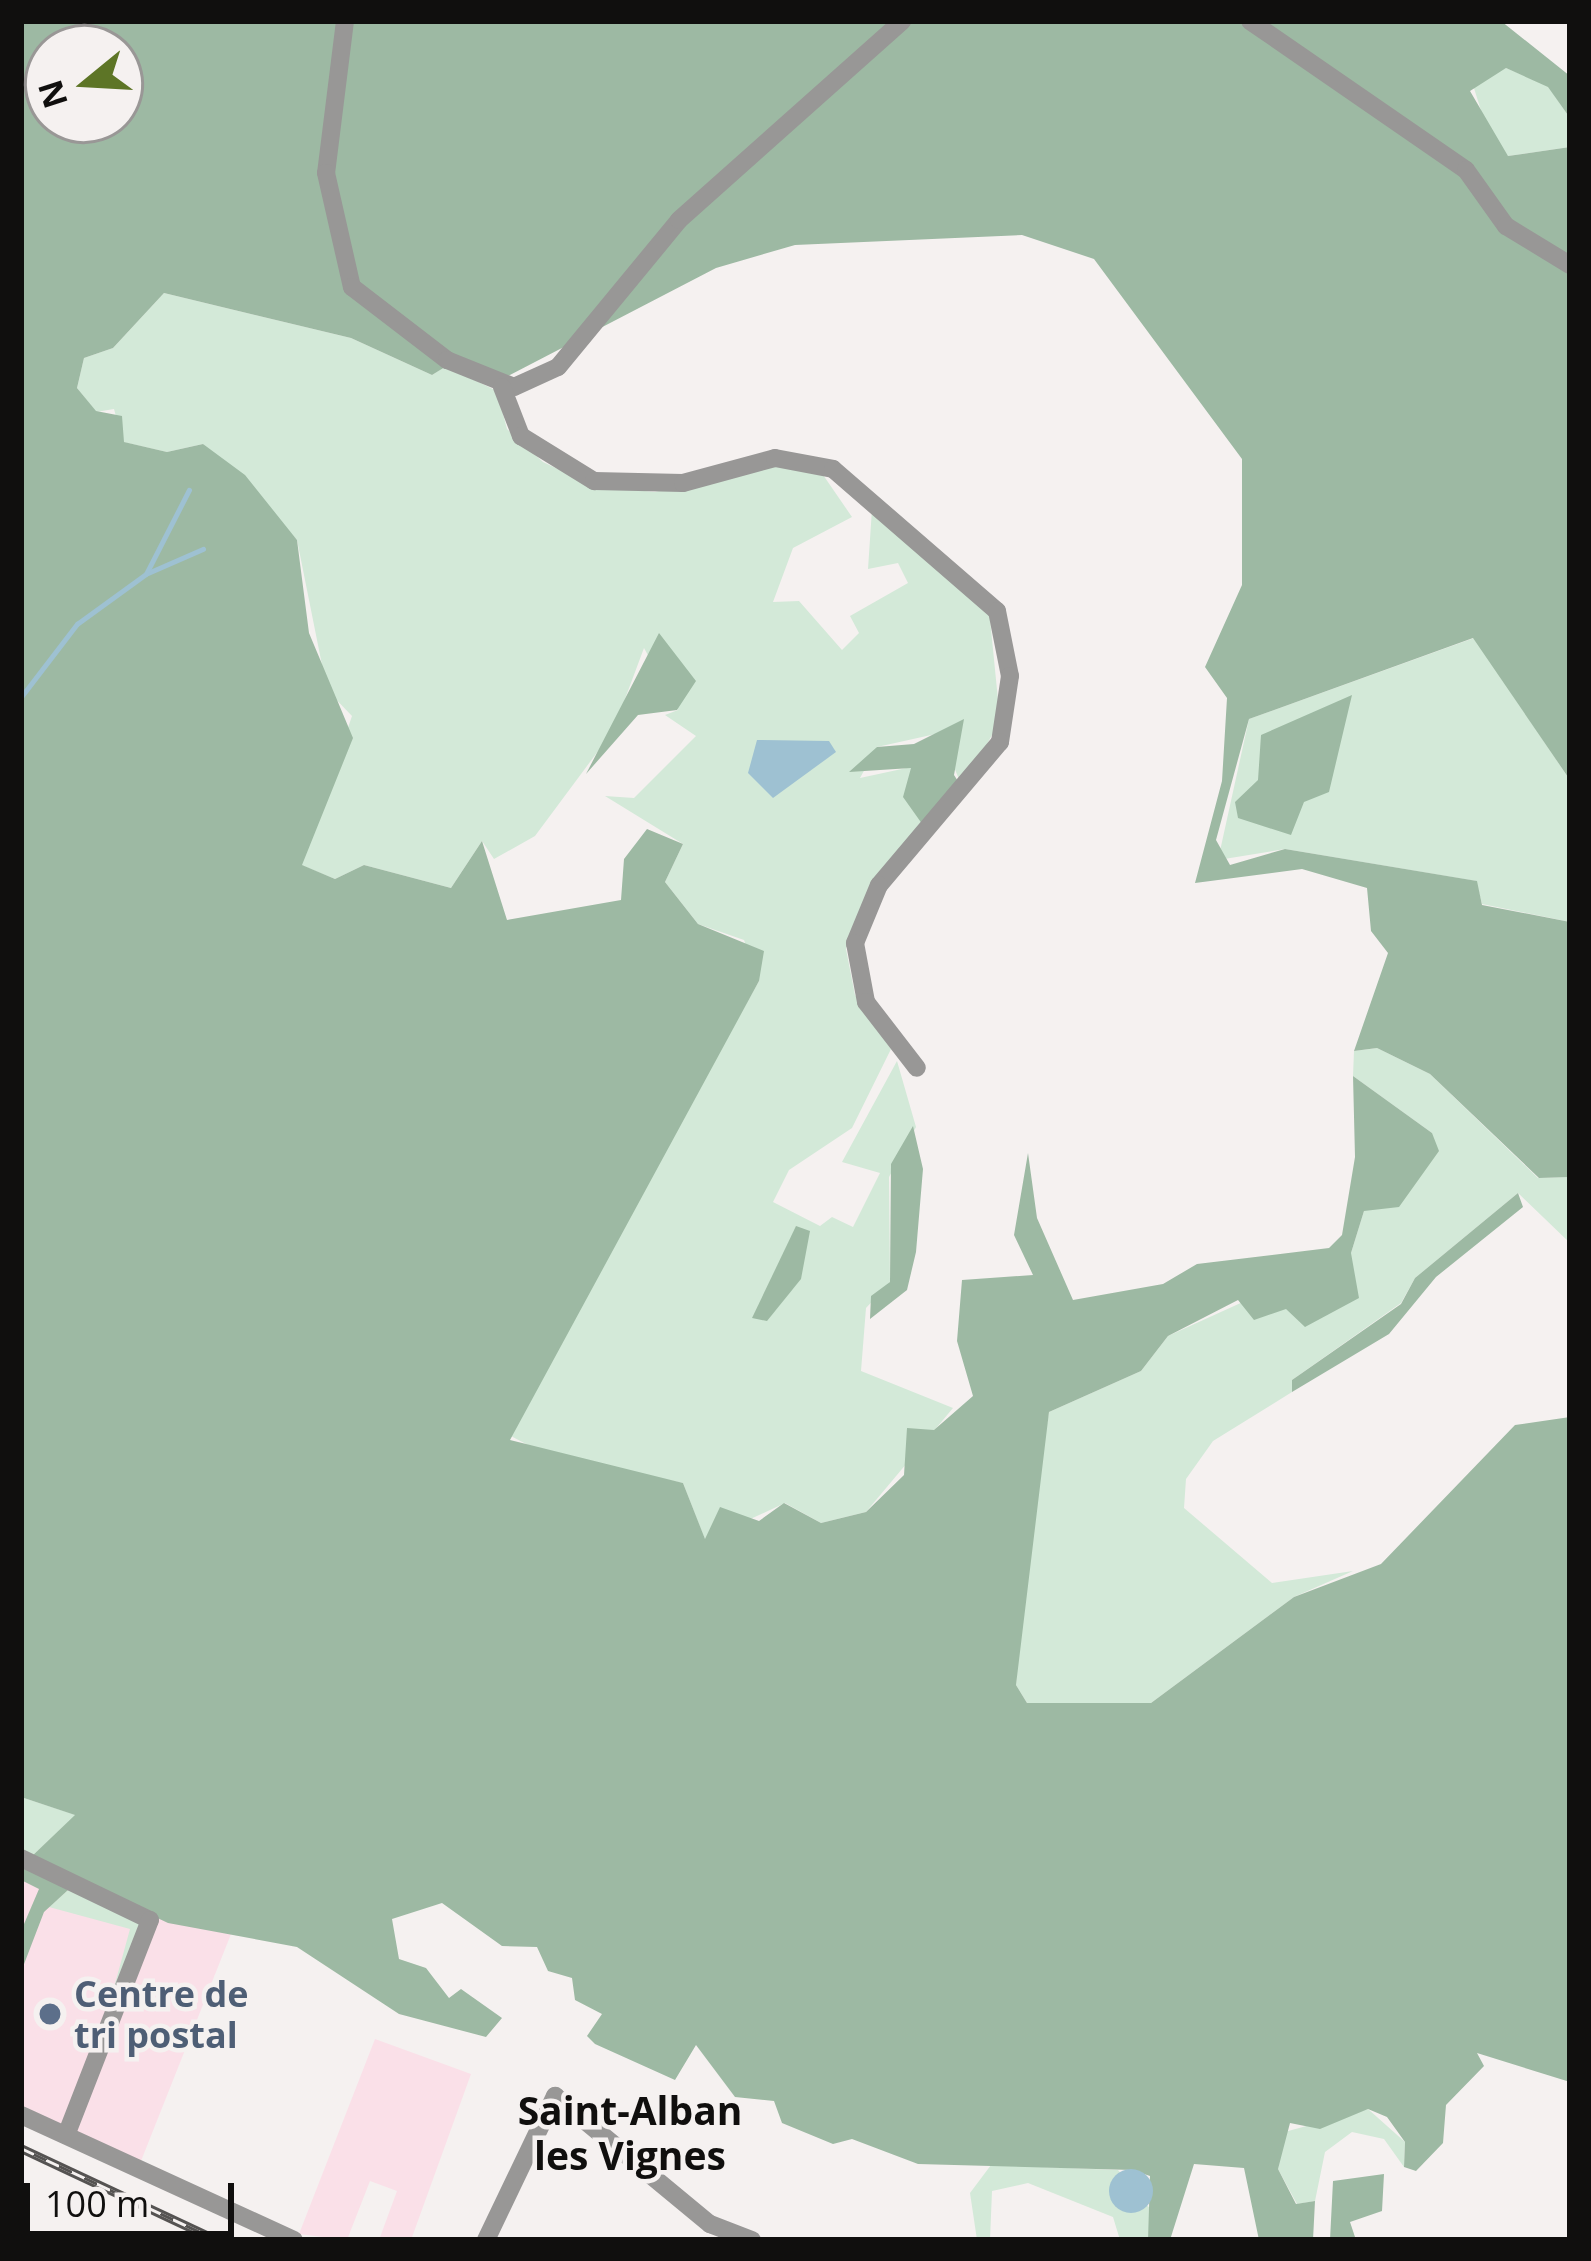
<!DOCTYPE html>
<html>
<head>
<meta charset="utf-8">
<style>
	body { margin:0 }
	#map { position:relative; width:1591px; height:2261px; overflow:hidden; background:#f5f1f0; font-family:"Open Sans",sans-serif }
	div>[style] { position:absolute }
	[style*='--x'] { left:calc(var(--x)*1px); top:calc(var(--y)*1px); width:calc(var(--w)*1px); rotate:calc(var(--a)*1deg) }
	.industrial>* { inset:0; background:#fae0e8 }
	.green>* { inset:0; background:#d3e9d8 }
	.forest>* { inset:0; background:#9db9a3 }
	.water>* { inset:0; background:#9ec1d2 }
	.round { border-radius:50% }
	.stream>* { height:4.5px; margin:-2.25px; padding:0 2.25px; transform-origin:2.25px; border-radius:2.25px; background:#9ec1d2 }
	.minor>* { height:18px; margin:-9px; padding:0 9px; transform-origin:9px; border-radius:9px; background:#989796 }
	.rail>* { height:9px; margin-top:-4.5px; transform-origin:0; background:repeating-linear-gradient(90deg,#f5f1f0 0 14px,#555352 0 28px); box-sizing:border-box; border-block:3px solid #555352 }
	.dots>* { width:33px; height:33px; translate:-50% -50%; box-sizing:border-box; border:6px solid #f5f1f0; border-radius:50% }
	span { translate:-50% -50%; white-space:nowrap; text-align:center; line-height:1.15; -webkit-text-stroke:9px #f5f1f0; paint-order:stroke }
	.service-label { font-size:36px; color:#4e5e75; font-weight:700 }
	.left { translate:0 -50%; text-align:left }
	.neighbourhood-label { font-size:39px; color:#100f0e; font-weight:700 }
	.frame { position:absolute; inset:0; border:24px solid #100f0e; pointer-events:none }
	.north { position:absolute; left:24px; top:24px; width:120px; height:120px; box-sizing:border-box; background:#f5f1f0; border:3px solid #999796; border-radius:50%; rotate:252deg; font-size:33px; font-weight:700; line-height:48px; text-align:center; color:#100f0e }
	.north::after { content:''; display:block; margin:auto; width:42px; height:54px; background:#5d7526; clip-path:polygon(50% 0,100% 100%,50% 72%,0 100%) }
	.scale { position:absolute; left:24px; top:2183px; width:210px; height:54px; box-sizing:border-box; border:6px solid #100f0e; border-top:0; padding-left:15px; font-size:36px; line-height:42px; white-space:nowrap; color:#100f0e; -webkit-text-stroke:9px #f5f1f0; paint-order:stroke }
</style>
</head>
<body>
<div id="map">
	<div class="industrial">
		<i style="clip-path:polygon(21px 1873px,231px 1934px,139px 2166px,21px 2105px)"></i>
		<i style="clip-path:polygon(375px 2039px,471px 2074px,411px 2240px,379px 2240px,397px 2191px,370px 2181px,347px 2240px,299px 2234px)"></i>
	</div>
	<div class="green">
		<i style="clip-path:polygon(1506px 68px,1548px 86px,1570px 118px,1570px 147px,1508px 156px,1492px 145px,1472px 82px)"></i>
		<i style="clip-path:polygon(164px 293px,351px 338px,432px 375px,446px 366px,497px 391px,507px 429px,543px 462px,594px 486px,655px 492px,758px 466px,819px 469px,852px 517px,793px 548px,773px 602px,799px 601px,842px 650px,859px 633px,850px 616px,908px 583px,898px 563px,868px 569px,872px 509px,989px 609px,1000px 720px,963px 789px,940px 733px,877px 747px,860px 778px,911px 767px,925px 828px,867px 892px,846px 949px,855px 995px,891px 1049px,852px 1128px,789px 1170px,773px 1202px,820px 1226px,832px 1217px,853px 1227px,880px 1173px,842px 1162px,897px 1061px,916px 1127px,889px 1177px,890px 1282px,866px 1308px,861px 1371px,953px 1408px,866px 1512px,821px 1523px,785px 1503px,705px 1540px,683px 1483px,545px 1454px,505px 1433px,759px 981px,744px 940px,698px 924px,665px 882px,683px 844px,605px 796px,634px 798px,696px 736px,665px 715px,678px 710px,644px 648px,613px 731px,535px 836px,494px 859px,482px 841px,451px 888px,364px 865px,335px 879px,301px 865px,352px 716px,327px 690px,297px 540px,203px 444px,167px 452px,123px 442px,114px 409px,96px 412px,77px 388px,84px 358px,113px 348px)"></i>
		<i style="clip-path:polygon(1474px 638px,1570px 780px,1570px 922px,1482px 904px,1476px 881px,1285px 849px,1218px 860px,1249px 719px)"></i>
		<i style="clip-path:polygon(1377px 1048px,1430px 1074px,1538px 1178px,1570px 1177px,1570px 1243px,1518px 1193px,1415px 1278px,1401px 1303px,1292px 1380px,1292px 1392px,1213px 1441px,1186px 1479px,1184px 1508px,1272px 1583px,1353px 1571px,1294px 1597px,1151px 1703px,1027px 1703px,1016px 1685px,1023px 1566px,1049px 1412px,1141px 1371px,1168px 1336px,1351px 1253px,1364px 1211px,1432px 1133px,1353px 1076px,1354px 1051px)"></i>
		<i style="clip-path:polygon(21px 1797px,76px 1815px,30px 1858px,21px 1853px)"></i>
		<i style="clip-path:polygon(68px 1890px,144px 1918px,113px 1991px,130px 1929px,49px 1907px)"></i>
		<i style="clip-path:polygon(1368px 2109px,1405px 2142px,1404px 2167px,1384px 2139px,1352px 2132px,1325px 2152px,1315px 2201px,1297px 2204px,1278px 2169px,1281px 2133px)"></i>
		<i style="clip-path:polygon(991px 2165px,1118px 2170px,1152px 2211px,1148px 2240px,1120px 2240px,1113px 2217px,1028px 2183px,992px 2191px,990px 2240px,977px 2240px,970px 2193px)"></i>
	</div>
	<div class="forest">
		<i style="clip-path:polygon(evenodd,21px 21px,1501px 21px,1570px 76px,1570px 118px,1548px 87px,1506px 68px,1470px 91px,1508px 156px,1570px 147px,1570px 780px,1473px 638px,1249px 719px,1216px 840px,1230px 865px,1285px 849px,1477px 881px,1482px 905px,1570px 922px,1570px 1177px,1539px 1178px,1430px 1074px,1377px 1048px,1354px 1051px,1388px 953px,1371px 931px,1367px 888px,1302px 869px,1195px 883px,1222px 781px,1227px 698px,1205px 667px,1242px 585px,1242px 459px,1094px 259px,1022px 235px,795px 245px,716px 268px,504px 378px,453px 362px,432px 375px,351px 338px,164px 293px,113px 348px,84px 358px,77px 388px,96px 411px,122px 416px,124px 442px,167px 452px,203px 444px,245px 475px,297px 540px,309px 633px,353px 738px,302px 865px,335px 879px,364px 865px,451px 888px,482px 841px,507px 920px,621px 900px,624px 859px,647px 829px,683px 844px,665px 882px,698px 924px,764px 951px,759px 981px,510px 1440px,683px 1483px,705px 1539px,720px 1507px,759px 1521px,784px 1503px,821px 1523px,866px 1512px,904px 1475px,907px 1428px,934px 1430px,973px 1396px,957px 1341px,962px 1280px,1033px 1275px,1014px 1235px,1028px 1153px,1037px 1218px,1073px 1300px,1163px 1284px,1197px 1264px,1329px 1248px,1342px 1235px,1355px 1157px,1353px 1076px,1432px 1133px,1439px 1151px,1399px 1207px,1364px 1211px,1351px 1253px,1359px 1298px,1305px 1327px,1286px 1309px,1254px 1320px,1238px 1300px,1168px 1336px,1141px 1371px,1049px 1412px,1016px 1685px,1027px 1703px,1151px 1703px,1294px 1597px,1381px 1564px,1515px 1425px,1570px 1417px,1570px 2082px,1477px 2053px,1484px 2066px,1446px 2105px,1443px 2143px,1416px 2171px,1404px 2167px,1405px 2142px,1387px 2117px,1368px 2109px,1320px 2129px,1290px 2123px,1278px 2169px,1296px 2204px,1315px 2201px,1313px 2240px,1259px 2240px,1244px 2168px,1194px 2164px,1170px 2240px,1148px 2240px,1150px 2176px,1132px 2170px,918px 2164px,852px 2139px,833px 2144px,782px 2123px,774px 2101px,735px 2097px,696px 2045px,675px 2080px,595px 2044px,587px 2036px,602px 2014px,575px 2000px,572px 1978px,548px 1971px,537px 1947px,502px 1946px,442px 1903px,392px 1919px,399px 1959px,426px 1968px,449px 1998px,461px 1989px,502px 2018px,486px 2037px,399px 2014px,297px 1947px,168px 1923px,30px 1858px,75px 1815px,21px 1797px,21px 21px,48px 48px,120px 48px,120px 120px,48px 120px,48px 48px)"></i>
		<i style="clip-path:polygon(659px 633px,696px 681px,677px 710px,638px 715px,586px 774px)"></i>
		<i style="clip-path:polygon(1352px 695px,1329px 792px,1304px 802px,1291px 835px,1238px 818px,1235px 802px,1258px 780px,1261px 735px)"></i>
		<i style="clip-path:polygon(964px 719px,954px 775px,963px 789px,925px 828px,903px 797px,911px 768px,849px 772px,877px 747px,914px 744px)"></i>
		<i style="clip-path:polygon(913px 1126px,923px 1169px,916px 1252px,907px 1290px,870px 1319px,871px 1296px,890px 1282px,891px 1164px)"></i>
		<i style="clip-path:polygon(1518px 1193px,1523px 1207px,1436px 1277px,1389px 1334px,1292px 1392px,1292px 1380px,1401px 1304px,1415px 1278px)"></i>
		<i style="clip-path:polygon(796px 1226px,810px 1231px,801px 1279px,767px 1321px,752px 1318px)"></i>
		<i style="clip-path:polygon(21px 1863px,68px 1890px,44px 1912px,21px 1972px,21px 1931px,39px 1889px,21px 1880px)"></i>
		<i style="clip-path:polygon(1384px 2174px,1382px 2211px,1350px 2222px,1356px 2240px,1330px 2240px,1333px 2181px)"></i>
	</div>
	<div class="water">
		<i style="clip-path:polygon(757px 740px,829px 741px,836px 752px,773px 798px,748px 773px)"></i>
		<i class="round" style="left:1109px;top:2169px;width:44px;height:44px"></i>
	</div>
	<div class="stream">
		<i style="--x:148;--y:573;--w:60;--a:-23.6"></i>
		<i style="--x:21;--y:697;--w:92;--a:-52.5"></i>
		<i style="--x:77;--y:624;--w:85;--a:-35.9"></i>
		<i style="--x:146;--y:574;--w:94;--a:-62.9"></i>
	</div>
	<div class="minor">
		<i style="--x:345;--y:21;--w:153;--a:97.1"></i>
		<i style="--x:326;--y:173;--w:117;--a:77.2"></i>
		<i style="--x:352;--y:287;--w:120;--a:37.5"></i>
		<i style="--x:447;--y:360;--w:72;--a:21.9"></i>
		<i style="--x:514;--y:387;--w:48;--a:-24.4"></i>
		<i style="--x:558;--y:367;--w:190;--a:-50.5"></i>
		<i style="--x:679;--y:220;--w:299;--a:-41.7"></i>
		<i style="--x:1250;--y:21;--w:262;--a:34.6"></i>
		<i style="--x:1466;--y:170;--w:69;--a:54.5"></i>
		<i style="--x:1506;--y:226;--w:75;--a:31.4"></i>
		<i style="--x:502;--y:387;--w:53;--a:68.8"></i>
		<i style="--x:521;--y:436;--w:86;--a:31.7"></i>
		<i style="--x:594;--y:481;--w:89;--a:1.3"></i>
		<i style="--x:683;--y:483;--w:95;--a:-15.2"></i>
		<i style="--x:775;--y:458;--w:59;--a:10.7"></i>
		<i style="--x:833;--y:469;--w:217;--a:40.9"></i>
		<i style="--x:997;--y:611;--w:66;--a:78.7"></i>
		<i style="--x:1010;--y:676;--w:67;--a:98.6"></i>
		<i style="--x:1000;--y:742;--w:187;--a:130.2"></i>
		<i style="--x:879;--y:885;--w:63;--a:112.5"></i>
		<i style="--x:855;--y:943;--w:60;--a:79.4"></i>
		<i style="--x:866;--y:1002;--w:83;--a:52.3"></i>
		<i style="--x:21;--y:1858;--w:143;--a:25.7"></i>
		<i style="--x:150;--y:1920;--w:231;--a:111.3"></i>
		<i style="--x:21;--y:2115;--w:300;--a:24.6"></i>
		<i style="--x:486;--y:2240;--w:160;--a:-64.4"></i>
		<i style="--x:555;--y:2096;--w:201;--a:39.6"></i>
		<i style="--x:710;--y:2224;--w:45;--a:20.9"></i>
	</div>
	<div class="rail">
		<i style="--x:21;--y:2148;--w:217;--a:25.1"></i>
	</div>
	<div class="dots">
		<i style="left:50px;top:2014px;background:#5c6f8a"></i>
	</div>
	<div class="service-label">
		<span class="left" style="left:74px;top:2014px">Centre de<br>tri postal</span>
	</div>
	<div class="neighbourhood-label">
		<span style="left:630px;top:2133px">Saint-Alban<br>les Vignes</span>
	</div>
	<div class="frame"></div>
	<div class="north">N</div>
	<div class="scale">100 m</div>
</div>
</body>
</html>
